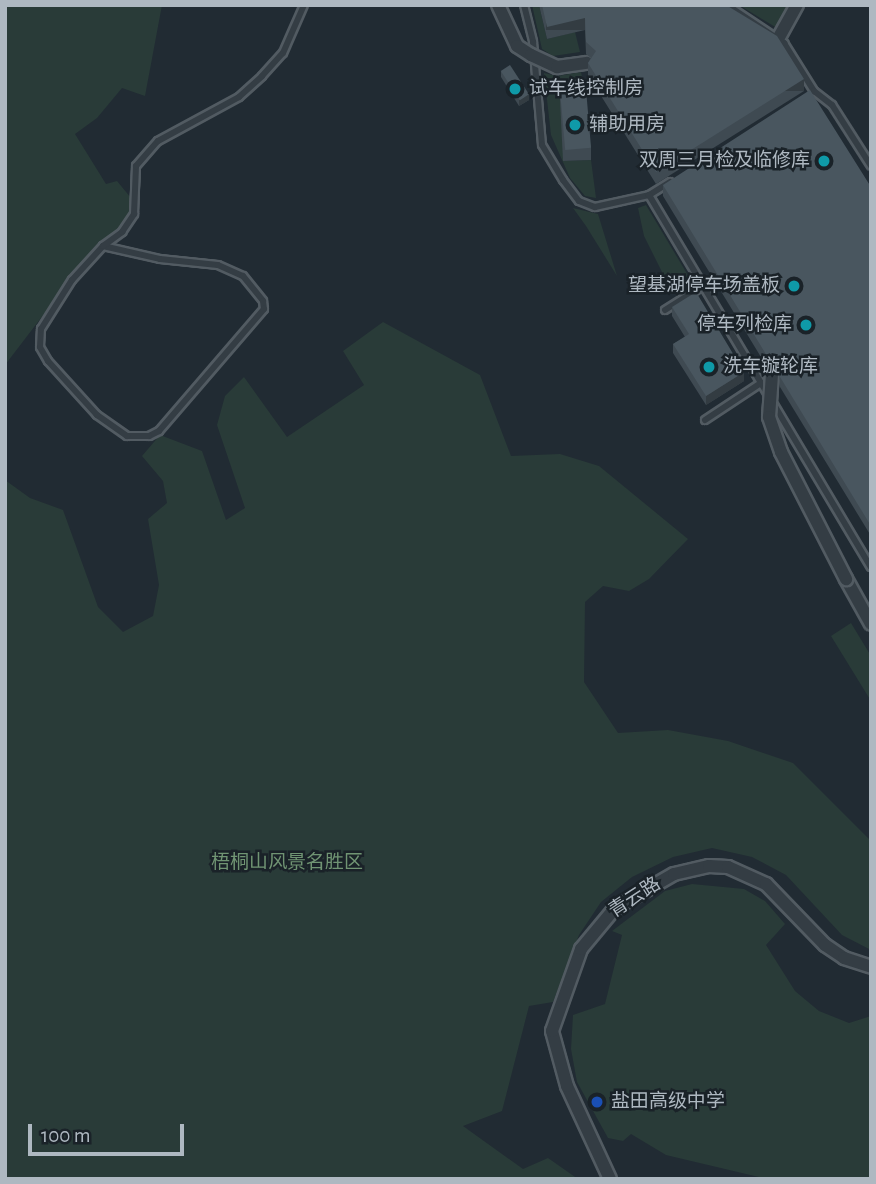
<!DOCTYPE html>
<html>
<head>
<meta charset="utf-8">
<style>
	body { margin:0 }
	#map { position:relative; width:876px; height:1184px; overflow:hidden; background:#212b33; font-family:"Alegreya Sans","Noto Sans SC",sans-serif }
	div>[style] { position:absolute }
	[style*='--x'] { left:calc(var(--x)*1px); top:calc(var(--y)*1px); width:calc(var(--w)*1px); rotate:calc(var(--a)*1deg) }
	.green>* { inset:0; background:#293b38 }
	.roads { filter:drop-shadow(2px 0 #525b62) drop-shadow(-2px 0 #525b62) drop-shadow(0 2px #525b62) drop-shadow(0 -2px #525b62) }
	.lane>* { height:6px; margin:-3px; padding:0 3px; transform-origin:3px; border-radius:3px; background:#343d44 }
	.street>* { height:12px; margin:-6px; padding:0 6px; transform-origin:6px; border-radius:6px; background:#343d44 }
	.bridges { filter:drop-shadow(2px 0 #525b62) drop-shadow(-2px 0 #525b62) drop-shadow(0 2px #525b62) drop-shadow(0 -2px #525b62) }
	.street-bridge>* { height:12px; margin:-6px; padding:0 6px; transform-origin:6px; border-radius:6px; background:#343d44 }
	.wall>* { inset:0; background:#3f4a52 }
	.shaded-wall>* { inset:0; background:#333c42; transform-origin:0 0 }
	.building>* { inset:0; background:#49565f; transform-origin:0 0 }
	.dots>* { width:19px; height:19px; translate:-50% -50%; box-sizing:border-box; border:4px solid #1a2228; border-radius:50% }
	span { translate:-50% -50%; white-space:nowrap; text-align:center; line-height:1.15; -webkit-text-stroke:5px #1a2228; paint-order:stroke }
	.poi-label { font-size:19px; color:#aeb8c1 }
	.left { translate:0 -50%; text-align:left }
	.right { translate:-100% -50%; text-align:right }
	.park-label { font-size:19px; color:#709473 }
	.street-label { font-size:19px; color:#aeb8c1 }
	.frame { position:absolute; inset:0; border:7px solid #aeb8c1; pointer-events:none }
	.scale { position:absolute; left:28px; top:1124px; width:156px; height:32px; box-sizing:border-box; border:4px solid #aeb8c1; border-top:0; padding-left:9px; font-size:21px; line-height:24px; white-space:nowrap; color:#aeb8c1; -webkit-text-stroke:5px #1a2228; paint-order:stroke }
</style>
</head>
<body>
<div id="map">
	<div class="green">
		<i style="clip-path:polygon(5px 5px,162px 5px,145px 96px,122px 88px,97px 118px,75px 134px,106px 184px,117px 181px,131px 198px,127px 231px,93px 250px,5px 365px)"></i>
		<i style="clip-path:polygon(532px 5px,539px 5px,547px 39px,575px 32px,580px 52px,553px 56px,542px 49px)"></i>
		<i style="clip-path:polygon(739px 5px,783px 5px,787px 8px,777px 28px)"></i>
		<i style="clip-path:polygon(581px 72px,585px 90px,563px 161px,591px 160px,596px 198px,585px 196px,570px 178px,551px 135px,544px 73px,558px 76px)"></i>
		<i style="clip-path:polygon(646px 205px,692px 282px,673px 294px,644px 236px,638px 208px)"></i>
		<i style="clip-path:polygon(573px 208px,598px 214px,617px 276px,586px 226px)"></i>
		<i style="clip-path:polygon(383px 322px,480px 375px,511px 456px,560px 454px,599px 466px,688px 539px,649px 579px,629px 591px,603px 586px,585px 602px,584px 682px,618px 733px,668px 730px,728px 741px,793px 763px,871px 841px,871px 950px,842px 935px,786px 875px,752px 857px,712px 848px,673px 857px,632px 877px,601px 902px,579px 935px,553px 1002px,529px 1006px,502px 1111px,463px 1126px,523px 1169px,548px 1158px,578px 1179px,5px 1179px,5px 480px,30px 498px,63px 510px,98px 607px,123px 632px,153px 616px,159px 585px,148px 519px,167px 503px,163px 481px,142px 456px,160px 435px,202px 451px,226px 520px,245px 508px,217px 425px,225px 396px,244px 377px,287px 437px,364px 385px,343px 351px)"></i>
		<i style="clip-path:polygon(851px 623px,871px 656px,871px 701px,831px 636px)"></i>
		<i style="clip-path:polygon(692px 884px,744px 889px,765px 901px,785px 924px,766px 945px,795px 991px,819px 1011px,849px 1023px,871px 1016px,871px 1179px,767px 1179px,666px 1155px,631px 1134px,623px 1141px,608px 1138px,577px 1082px,571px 1049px,573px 1015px,605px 1004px,622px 935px,612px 931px,665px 891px)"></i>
	</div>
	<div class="roads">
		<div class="lane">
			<i style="--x:524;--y:5;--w:38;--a:76"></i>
			<i style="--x:533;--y:42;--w:103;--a:85"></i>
			<i style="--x:542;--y:145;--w:41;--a:59"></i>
			<i style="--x:563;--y:180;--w:26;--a:53"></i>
			<i style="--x:579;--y:201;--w:17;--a:21"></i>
			<i style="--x:595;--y:207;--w:55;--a:-12.5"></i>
			<i style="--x:727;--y:5;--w:69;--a:33.7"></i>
			<i style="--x:784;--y:43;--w:57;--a:58"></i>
			<i style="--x:814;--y:91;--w:23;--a:38"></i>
			<i style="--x:832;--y:105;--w:72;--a:57.4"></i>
			<i style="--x:670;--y:182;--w:25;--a:148"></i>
			<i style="--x:649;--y:195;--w:433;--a:59.2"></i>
			<i style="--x:103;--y:246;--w:58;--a:12.8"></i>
			<i style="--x:160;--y:259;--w:58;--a:5.9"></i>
			<i style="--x:218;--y:265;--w:27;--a:24"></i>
			<i style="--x:243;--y:276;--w:32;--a:51"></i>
			<i style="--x:263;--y:301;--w:8;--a:83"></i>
			<i style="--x:264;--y:309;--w:161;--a:130.7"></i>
			<i style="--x:159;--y:431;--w:11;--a:153"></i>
			<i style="--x:149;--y:436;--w:22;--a:180"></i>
			<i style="--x:127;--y:436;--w:37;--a:-145"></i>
			<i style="--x:97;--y:415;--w:73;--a:-132.2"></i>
			<i style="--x:48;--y:361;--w:16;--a:-120"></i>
			<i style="--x:40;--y:347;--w:18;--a:-87"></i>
			<i style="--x:41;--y:329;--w:58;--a:-57.7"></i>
			<i style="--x:72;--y:280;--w:46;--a:-47.6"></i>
			<i style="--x:103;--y:246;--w:24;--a:-36"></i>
			<i style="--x:122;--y:232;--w:22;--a:-56"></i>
			<i style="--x:134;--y:214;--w:48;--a:-87.6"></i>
			<i style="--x:136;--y:166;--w:33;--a:-49"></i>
			<i style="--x:158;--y:141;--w:92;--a:-28.5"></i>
			<i style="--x:239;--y:97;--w:31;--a:-42"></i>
			<i style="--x:262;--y:76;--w:31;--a:-48"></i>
			<i style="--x:283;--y:53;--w:52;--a:-66.4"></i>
			<i style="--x:665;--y:310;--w:45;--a:-32.3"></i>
			<i style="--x:705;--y:420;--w:67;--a:-33.5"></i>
		</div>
		<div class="street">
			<i style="--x:778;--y:39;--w:39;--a:-61"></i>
			<i style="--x:846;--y:579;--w:51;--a:60.9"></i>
			<i style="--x:610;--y:1179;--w:102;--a:-114.8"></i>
			<i style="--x:567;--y:1086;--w:57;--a:-105.3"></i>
			<i style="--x:552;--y:1031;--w:87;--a:-70.5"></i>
			<i style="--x:581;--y:949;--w:53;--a:-50.3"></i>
			<i style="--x:615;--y:908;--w:68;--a:-30"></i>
			<i style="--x:674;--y:874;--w:36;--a:-13"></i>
			<i style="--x:709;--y:866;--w:19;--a:3"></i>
			<i style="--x:728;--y:867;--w:42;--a:24.1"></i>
			<i style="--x:766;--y:884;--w:85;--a:46"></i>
			<i style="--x:825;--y:945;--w:23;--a:34"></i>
			<i style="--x:844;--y:958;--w:28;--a:18"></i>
		</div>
	</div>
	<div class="bridges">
		<div class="street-bridge">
			<i style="--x:498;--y:5;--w:45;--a:65.1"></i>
			<i style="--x:517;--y:46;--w:17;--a:33"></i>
			<i style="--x:531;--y:55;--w:29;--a:25"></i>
			<i style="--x:557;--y:67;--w:30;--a:-8"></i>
			<i style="--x:772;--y:374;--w:43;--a:94"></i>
			<i style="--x:769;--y:417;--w:37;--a:71"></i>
			<i style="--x:781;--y:452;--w:143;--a:62.9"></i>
		</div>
	</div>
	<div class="wall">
		<i style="clip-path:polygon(539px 5px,726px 5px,804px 91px,656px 184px,588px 75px,588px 63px,591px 58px,586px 54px,585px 30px,547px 39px)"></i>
		<i style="clip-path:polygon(501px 71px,529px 100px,519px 106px,501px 77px)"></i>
		<i style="clip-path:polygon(559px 79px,591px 148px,591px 160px,563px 161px)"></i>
		<i style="clip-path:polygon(663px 185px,871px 187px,871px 536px,780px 387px,779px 370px,767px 367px,663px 196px)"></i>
		<i style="clip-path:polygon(672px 307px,744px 381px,706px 405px,673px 353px,673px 344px,685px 337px,672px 316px)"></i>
	</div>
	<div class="shaded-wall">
		<i style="left:585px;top:18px;width:12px;height:39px;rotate:90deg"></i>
		<i style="left:804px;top:79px;width:12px;height:175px;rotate:90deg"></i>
		<i style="clip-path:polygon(529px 94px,529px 100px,519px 106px,519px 100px)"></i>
		<i style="clip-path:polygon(744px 372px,744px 381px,706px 405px,706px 396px)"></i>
	</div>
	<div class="building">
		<i style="clip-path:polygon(542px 5px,726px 5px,777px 36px,804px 79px,656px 172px,588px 63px,596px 51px,586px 42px,585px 18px,547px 27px)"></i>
		<i style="left:510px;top:65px;width:35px;height:11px;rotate:57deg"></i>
		<i style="left:585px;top:78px;width:70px;height:26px;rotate:85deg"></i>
		<i style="clip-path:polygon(810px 90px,871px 187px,871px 526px,780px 377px,779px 359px,767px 356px,663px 185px)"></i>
		<i style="clip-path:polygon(696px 292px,744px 372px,706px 396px,673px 344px,689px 334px,672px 307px)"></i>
	</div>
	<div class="dots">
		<i style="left:515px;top:89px;background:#0f9aa8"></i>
		<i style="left:575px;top:125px;background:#0f9aa8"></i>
		<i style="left:824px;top:161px;background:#0f9aa8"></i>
		<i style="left:794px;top:286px;background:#0f9aa8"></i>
		<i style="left:806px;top:325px;background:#0f9aa8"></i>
		<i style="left:709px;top:367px;background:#0f9aa8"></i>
		<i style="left:597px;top:1102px;background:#1a4fb4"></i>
	</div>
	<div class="poi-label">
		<span class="left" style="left:529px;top:89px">试车线控制房</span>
		<span class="left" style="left:589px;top:125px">辅助用房</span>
		<span class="right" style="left:810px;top:161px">双周三月检及临修库</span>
		<span class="right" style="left:780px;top:286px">望基湖停车场盖板</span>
		<span class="right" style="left:792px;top:325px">停车列检库</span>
		<span class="left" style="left:723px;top:367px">洗车镟轮库</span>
		<span class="left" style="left:611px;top:1102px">盐田高级中学</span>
	</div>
	<div class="park-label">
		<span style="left:287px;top:863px">梧桐山风景名胜区</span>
	</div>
	<div class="street-label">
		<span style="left:635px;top:898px;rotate:-33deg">青云路</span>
	</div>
	<div class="frame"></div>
	<div class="scale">100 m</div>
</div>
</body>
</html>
